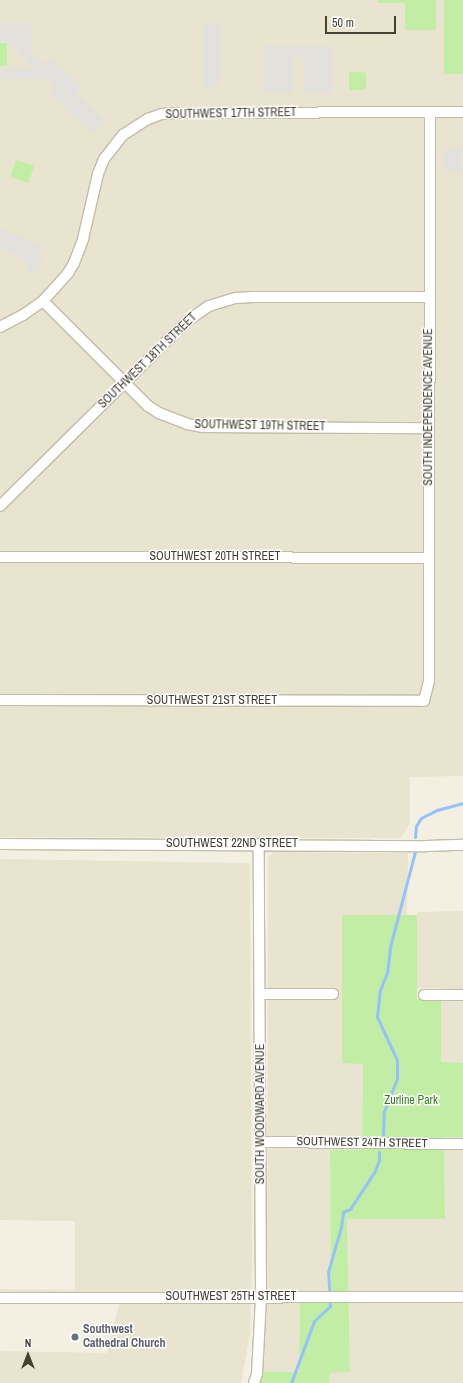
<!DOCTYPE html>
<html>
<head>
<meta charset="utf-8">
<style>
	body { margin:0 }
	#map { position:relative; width:463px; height:1383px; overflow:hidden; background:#f3f0e2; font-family:"Archivo Narrow",sans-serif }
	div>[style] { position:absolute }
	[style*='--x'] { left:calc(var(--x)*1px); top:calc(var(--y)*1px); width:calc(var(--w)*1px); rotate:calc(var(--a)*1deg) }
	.residential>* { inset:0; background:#e8e4cf }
	.green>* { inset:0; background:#c2eda5; transform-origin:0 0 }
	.parking>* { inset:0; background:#e3e1db }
	.stream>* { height:3px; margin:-1.5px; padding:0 1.5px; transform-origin:1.5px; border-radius:1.5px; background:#95c2f9 }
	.roads { filter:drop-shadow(1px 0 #c2bda6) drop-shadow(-1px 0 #c2bda6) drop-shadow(0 1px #c2bda6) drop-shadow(0 -1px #c2bda6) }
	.minor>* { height:10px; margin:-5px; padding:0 5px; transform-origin:5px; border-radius:5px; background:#fff }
	.dots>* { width:11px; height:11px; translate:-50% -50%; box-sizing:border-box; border:2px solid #fff; border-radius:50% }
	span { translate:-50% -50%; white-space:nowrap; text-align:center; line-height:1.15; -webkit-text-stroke:3px #fff; paint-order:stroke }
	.street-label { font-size:12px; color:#454032 }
	.park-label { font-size:12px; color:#357d1f }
	.worship-label { font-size:12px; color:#5b616d; font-weight:700 }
	.left { translate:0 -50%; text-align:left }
	.north { position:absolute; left:8px; top:1335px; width:40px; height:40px; -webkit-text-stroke:3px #fff; paint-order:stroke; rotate:0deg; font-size:11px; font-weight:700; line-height:16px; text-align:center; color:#454032 }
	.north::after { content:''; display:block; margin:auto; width:14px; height:18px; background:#454032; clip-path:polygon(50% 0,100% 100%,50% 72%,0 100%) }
	.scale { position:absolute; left:325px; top:16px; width:71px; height:18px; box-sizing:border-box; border:2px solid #454032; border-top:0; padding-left:5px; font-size:12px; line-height:14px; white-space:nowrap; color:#454032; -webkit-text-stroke:3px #fff; paint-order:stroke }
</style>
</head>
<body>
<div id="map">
	<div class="residential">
		<i style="clip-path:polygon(0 0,463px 0,463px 776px,410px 777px,410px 823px,401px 838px,0 837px)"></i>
		<i style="clip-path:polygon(274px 852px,408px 853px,407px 915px,342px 915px,342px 1063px,363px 1063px,362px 1150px,330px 1150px,331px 1301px,300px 1301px,299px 1372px,262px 1372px,267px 1310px,268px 857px)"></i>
		<i style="clip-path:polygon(0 859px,250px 863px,252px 1268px,250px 1334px,241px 1383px,0 1383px,0 1351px,107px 1353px,119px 1304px,0 1303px,0 1289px,75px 1290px,75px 1221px,0 1220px)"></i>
		<i style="clip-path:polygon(463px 911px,463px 1063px,441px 1063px,441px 988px,417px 988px,417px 912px)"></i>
		<i style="clip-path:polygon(444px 1137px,463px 1137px,463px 1383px,329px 1383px,329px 1373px,350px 1372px,347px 1219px,445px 1219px)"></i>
	</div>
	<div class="green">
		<i style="clip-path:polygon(378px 0,436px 0,436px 30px,405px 30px,405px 3px,378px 3px)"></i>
		<i style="left:444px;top:0;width:19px;height:74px"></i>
		<i style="left:0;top:43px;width:7px;height:23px"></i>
		<i style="clip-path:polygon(349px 72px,363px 72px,366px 74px,366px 89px,349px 91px)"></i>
		<i style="left:16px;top:160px;width:19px;height:18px;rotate:18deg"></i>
		<i style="clip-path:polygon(342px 915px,417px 915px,417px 999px,441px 999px,441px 1062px,463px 1063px,463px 1137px,444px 1137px,445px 1219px,347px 1219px,350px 1372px,330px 1373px,329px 1383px,259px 1383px,262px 1372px,299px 1372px,300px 1301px,331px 1301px,330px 1150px,362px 1150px,363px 1064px,342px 1063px)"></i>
	</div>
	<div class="parking">
		<i style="clip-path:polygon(0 23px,31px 23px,31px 48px,33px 53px,45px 64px,52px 59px,81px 86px,76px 93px,106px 121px,93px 134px,50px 94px,55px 87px,47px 79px,0 79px,0 69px,32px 69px,34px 67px,10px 44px,0 41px)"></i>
		<i style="clip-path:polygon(202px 24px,221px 24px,220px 82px,216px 87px,202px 87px)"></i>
		<i style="clip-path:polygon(264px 46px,332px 46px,332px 93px,304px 93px,304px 58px,313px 57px,284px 57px,284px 58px,292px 58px,293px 93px,264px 93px)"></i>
		<i style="clip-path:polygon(449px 148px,462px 148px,462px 172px,449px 172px,442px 166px,444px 159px,442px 155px)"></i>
		<i style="clip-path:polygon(0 228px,43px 247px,40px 254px,43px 257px,36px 274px,25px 269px,27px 260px,0 248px)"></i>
	</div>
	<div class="stream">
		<i style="--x:415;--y:837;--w:11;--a:-85"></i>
		<i style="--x:416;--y:826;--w:9;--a:-58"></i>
		<i style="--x:421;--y:818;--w:18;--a:-27"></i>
		<i style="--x:437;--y:810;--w:27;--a:-15"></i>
		<i style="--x:383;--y:1135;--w:24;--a:-88"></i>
		<i style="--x:384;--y:1111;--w:35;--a:-68"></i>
		<i style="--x:397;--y:1079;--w:19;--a:-90"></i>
		<i style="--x:397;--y:1060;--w:47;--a:-114.9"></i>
		<i style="--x:377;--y:1017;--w:27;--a:-84"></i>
		<i style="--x:380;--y:990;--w:18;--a:-68"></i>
		<i style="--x:387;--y:973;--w:26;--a:-83"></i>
		<i style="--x:390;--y:947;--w:98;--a:-75.3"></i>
		<i style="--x:291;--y:1383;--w:66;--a:-69.6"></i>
		<i style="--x:314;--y:1321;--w:22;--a:-43"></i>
		<i style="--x:330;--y:1306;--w:34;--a:-93"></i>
		<i style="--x:328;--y:1272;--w:47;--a:-73.9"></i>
		<i style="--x:341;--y:1227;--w:15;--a:-82"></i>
		<i style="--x:343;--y:1212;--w:8;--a:-23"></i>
		<i style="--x:350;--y:1209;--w:45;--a:-56.7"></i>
		<i style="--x:375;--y:1171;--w:12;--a:-70"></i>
		<i style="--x:379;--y:1160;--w:8;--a:-90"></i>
	</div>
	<div class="roads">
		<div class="minor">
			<i style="--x:43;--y:301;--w:148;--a:45"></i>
			<i style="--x:148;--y:406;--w:13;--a:32"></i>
			<i style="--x:159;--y:413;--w:30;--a:21"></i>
			<i style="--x:187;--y:424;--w:16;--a:11"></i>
			<i style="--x:203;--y:427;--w:226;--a:0.3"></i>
			<i style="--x:0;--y:327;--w:26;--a:-28"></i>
			<i style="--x:23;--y:315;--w:24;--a:-35"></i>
			<i style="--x:43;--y:301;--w:38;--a:-48"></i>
			<i style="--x:68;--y:273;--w:12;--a:-59"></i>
			<i style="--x:74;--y:263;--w:26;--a:-69"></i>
			<i style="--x:83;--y:239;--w:67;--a:-77"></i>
			<i style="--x:98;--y:174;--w:16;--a:-68"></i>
			<i style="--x:104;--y:159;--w:31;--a:-52"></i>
			<i style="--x:123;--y:135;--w:30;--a:-33"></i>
			<i style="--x:148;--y:119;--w:15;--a:-20"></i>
			<i style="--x:162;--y:114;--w:15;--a:-4"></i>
			<i style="--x:177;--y:113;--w:286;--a:-0.2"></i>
			<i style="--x:0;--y:506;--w:262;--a:-44.7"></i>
			<i style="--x:186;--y:322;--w:28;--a:-35"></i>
			<i style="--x:209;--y:306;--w:28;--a:-17"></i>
			<i style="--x:236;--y:298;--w:17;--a:-3"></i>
			<i style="--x:253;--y:297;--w:176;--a:0"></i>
			<i style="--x:0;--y:557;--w:429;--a:0.1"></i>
			<i style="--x:0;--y:700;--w:424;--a:0.1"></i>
			<i style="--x:424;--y:701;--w:21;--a:-76"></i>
			<i style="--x:429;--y:681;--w:569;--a:-89.9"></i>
			<i style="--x:0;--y:844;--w:427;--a:0.3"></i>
			<i style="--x:427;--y:846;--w:36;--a:-2"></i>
			<i style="--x:260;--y:994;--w:73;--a:0"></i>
			<i style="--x:424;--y:995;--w:39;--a:0"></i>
			<i style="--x:261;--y:1142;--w:202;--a:0.6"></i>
			<i style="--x:0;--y:1298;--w:463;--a:-0.1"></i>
			<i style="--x:254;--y:1383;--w:9;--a:-72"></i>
			<i style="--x:257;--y:1374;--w:77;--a:-87"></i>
			<i style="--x:261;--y:1297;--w:453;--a:-90.3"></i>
		</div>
	</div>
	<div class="dots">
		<i style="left:75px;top:1337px;background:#6b7280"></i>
	</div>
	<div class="street-label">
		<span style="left:231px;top:114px;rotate:-1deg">SOUTHWEST 17TH STREET</span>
		<span style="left:148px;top:361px;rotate:-44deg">SOUTHWEST 18TH STREET</span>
		<span style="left:429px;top:407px;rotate:-90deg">SOUTH INDEPENDENCE AVENUE</span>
		<span style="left:260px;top:426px;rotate:1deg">SOUTHWEST 19TH STREET</span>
		<span style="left:215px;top:557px">SOUTHWEST 20TH STREET</span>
		<span style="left:212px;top:701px">SOUTHWEST 21ST STREET</span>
		<span style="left:232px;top:844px">SOUTHWEST 22ND STREET</span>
		<span style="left:261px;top:1114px;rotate:-90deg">SOUTH WOODWARD AVENUE</span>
		<span style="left:362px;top:1143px;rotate:1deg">SOUTHWEST 24TH STREET</span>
		<span style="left:231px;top:1297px">SOUTHWEST 25TH STREET</span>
	</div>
	<div class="park-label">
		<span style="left:411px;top:1101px">Zurline Park</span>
	</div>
	<div class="worship-label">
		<span class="left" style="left:83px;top:1337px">Southwest<br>Cathedral Church</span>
	</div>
	<div class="north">N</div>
	<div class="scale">50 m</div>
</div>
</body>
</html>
